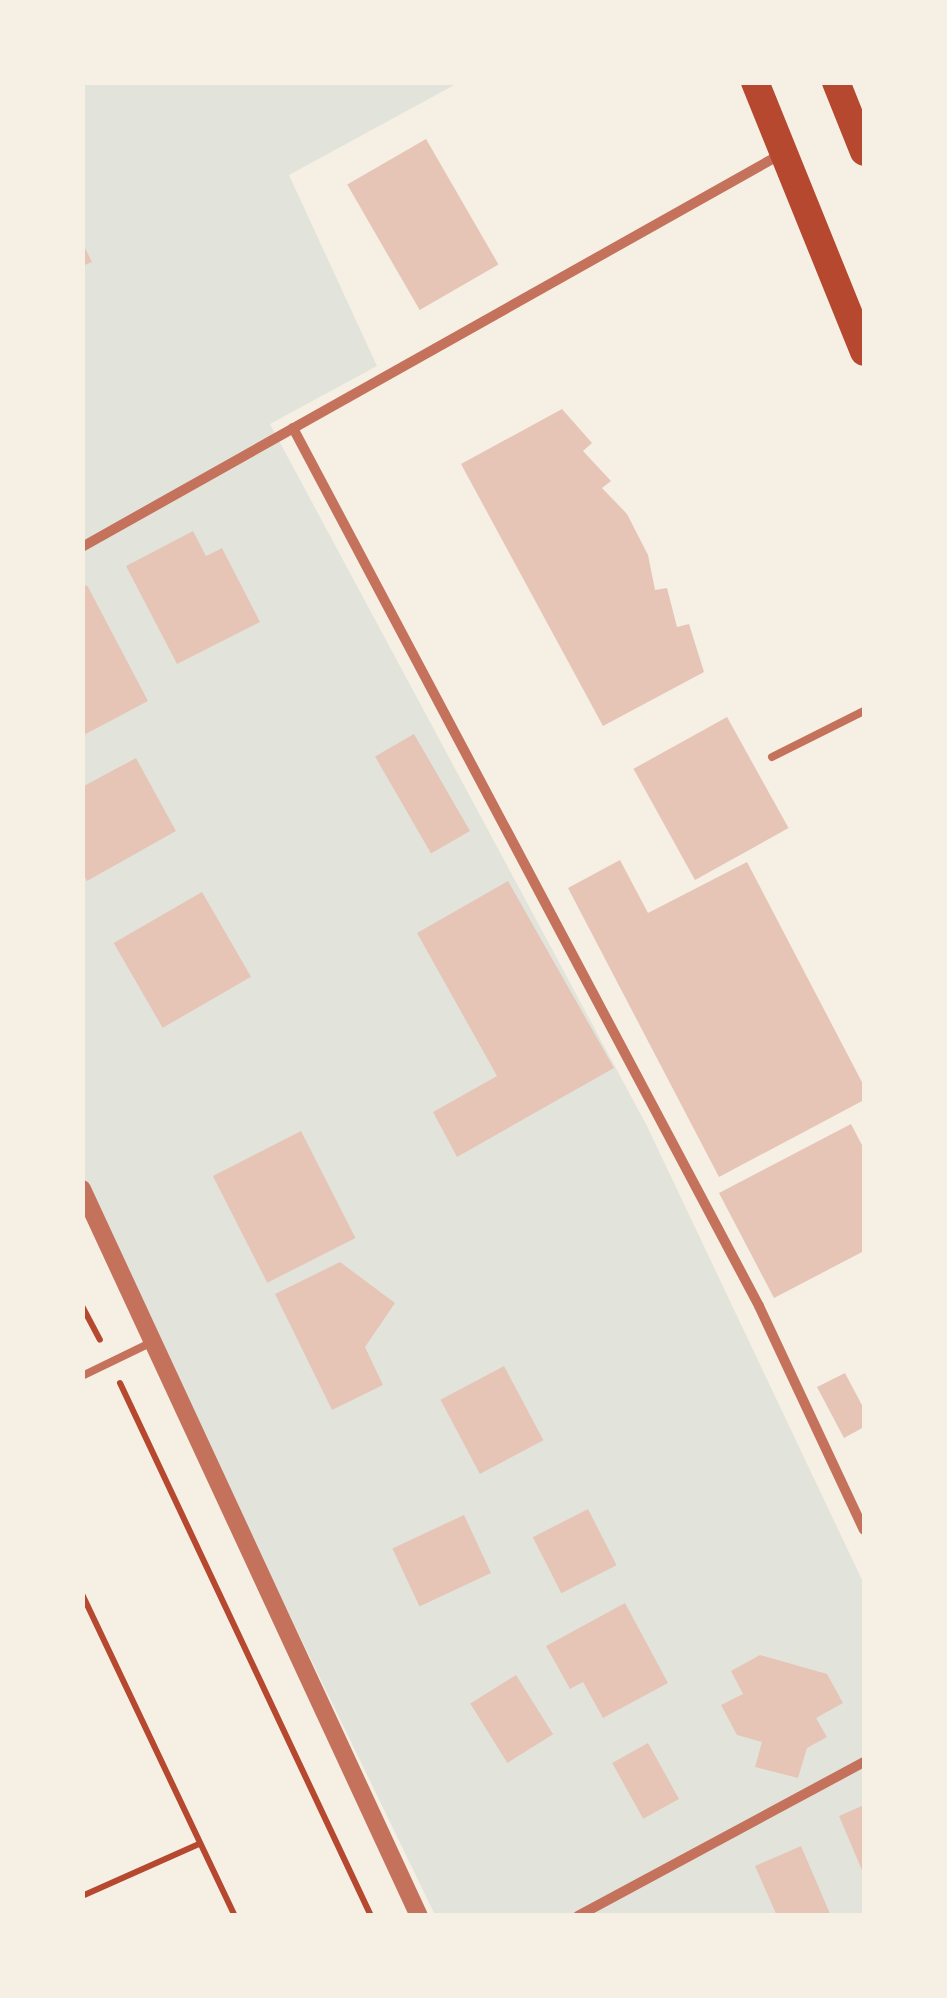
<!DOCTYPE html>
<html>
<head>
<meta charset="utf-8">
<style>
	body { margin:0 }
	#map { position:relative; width:947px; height:1998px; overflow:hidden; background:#f6efe4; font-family:"Exo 2",sans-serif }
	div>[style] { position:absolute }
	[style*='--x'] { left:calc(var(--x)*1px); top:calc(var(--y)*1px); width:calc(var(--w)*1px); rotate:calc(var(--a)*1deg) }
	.green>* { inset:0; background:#e2e4dc }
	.building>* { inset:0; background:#e6c5b7; transform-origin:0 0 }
	.path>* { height:6px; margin:-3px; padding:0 3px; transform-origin:3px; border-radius:3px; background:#b5482f }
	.service>* { height:8px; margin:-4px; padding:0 4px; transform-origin:4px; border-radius:4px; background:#c5725c }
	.minor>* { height:10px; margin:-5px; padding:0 5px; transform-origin:5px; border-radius:5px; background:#c5725c }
	.tertiary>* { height:18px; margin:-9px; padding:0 9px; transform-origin:9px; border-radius:9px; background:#c5725c }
	.trunk>* { height:28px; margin:-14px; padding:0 14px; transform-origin:14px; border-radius:14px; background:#b5482f }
	span { translate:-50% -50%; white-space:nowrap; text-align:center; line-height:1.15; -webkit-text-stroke:10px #f6efe4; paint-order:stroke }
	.frame { position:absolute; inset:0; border:85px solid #f6efe4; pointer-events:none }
</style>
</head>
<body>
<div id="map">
	<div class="green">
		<i style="clip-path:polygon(83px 83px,458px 83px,289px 175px,377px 366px,270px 424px,647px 1126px,864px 1584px,864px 1915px,435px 1915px,83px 1189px)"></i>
	</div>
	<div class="building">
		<i style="left:426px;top:139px;width:145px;height:91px;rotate:60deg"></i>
		<i style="clip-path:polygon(82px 242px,92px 262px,82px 266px)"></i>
		<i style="clip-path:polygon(562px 409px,592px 443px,583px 451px,611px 481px,602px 488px,627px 514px,648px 555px,655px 590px,667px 588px,677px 627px,689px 624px,704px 672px,603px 726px,461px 464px)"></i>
		<i style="clip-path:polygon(193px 531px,206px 556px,222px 548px,260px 622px,177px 664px,126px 566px)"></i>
		<i style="clip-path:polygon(87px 585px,148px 701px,82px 736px,82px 588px)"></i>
		<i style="left:727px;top:717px;width:127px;height:107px;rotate:61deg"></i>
		<i style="left:414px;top:734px;width:112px;height:45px;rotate:60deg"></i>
		<i style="clip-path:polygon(136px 758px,176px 831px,87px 881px,82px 872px,82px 787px)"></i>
		<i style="clip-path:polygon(620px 860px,648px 913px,747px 862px,864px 1086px,864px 1100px,719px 1177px,568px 888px)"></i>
		<i style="clip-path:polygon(508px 881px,614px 1068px,457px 1157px,433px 1112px,497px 1076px,417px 933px)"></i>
		<i style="left:202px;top:892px;width:98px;height:102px;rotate:60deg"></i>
		<i style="clip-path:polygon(851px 1124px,864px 1149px,864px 1251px,774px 1298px,719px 1193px)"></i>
		<i style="left:301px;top:1131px;width:120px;height:99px;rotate:63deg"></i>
		<i style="clip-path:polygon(340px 1262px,395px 1303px,365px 1347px,383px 1385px,332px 1410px,275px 1294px)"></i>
		<i style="left:504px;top:1366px;width:84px;height:72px;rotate:62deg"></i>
		<i style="clip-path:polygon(845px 1373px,864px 1409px,864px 1427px,844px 1438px,817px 1387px)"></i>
		<i style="left:588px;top:1509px;width:63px;height:62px;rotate:63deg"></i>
		<i style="left:464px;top:1515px;width:64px;height:79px;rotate:65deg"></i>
		<i style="clip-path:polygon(625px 1603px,668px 1683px,603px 1718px,583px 1682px,570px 1689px,546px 1646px)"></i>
		<i style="clip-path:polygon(760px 1655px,827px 1674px,843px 1703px,816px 1718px,827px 1737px,807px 1748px,798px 1778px,755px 1767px,762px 1742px,737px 1735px,721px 1705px,743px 1694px,731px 1671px)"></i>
		<i style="left:516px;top:1675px;width:70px;height:54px;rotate:58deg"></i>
		<i style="left:648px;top:1743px;width:64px;height:41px;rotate:61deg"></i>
		<i style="clip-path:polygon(864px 1805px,864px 1875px,839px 1816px)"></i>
		<i style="clip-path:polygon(801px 1846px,831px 1916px,777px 1916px,755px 1866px)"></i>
	</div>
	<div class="path">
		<i style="--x:82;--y:1306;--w:38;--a:62"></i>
		<i style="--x:120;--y:1383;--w:589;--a:64.78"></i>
		<i style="--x:82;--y:1594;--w:357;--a:64.6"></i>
		<i style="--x:82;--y:1896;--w:128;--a:-24"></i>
	</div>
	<div class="service">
		<i style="--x:772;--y:757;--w:103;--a:-26.6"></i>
		<i style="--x:82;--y:1376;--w:76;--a:-25.9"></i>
	</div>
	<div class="minor">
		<i style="--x:293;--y:428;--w:994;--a:62.04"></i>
		<i style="--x:759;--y:1306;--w:247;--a:64.9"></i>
		<i style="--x:82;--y:547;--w:804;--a:-29.34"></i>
		<i style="--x:578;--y:1916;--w:325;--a:-28.3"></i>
	</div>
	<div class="tertiary">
		<i style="--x:82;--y:1189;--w:801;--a:65.13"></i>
	</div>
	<div class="trunk">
		<i style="--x:755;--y:82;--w:291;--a:68"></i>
		<i style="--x:836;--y:82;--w:75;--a:68.2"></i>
	</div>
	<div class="frame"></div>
</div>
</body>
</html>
